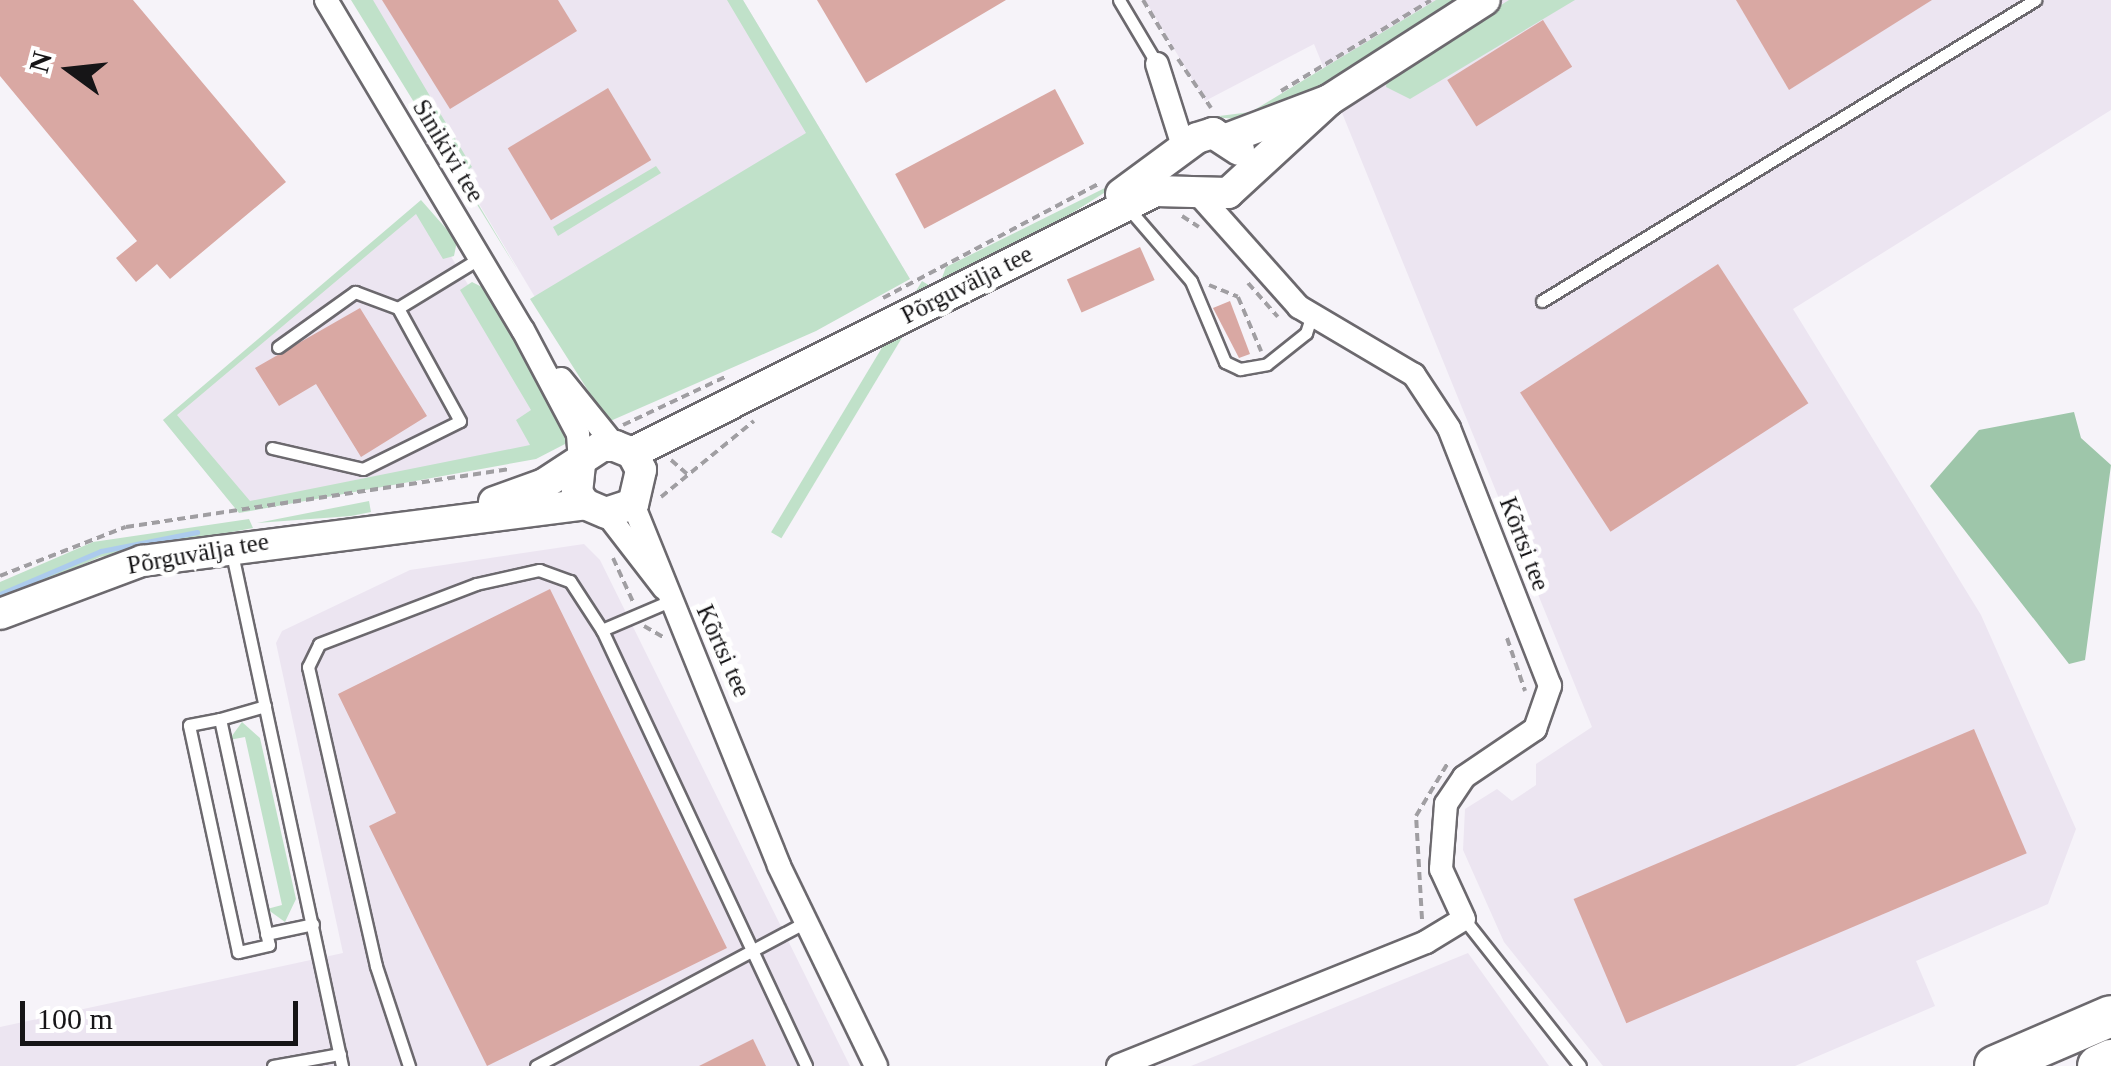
<!DOCTYPE html>
<html>
<head>
<meta charset="utf-8">
<style>
	body { margin:0 }
	#map { position:relative; width:2111px; height:1066px; overflow:hidden; background:#f6f3f9; font-family:Georgia,serif }
	div>[style] { position:absolute }
	[style*='--x'] { left:calc(var(--x)*1px); top:calc(var(--y)*1px); width:calc(var(--w)*1px); rotate:calc(var(--a)*1deg) }
	.built>* { inset:0; background:#ece5f1 }
	.green>* { inset:0; background:#c0e1c9; transform-origin:0 0 }
	.forest>* { inset:0; background:#9ec6aa }
	.stream>* { height:5px; margin:-2.5px; padding:0 2.5px; transform-origin:2.5px; border-radius:2.5px; background:#accbed }
	.building>* { inset:0; background:#d9a8a3; transform-origin:0 0 }
	.path>* { height:4px; margin-top:-2px; transform-origin:0; background:repeating-linear-gradient(90deg,#a09ea2 0 8px,transparent 0 13px) }
	.roads { filter:drop-shadow(2px 0 #6c696e) drop-shadow(-2px 0 #6c696e) drop-shadow(0 2px #6c696e) drop-shadow(0 -2px #6c696e) }
	.lane>* { height:11px; margin:-5.5px; padding:0 5.5px; transform-origin:5.5px; border-radius:5.5px; background:#fff }
	.street>* { height:22px; margin:-11px; padding:0 11px; transform-origin:11px; border-radius:11px; background:#fff }
	.secondary>* { height:30px; margin:-15px; padding:0 15px; transform-origin:15px; border-radius:15px; background:#fff }
	.highway>* { height:40px; margin:-20px; padding:0 20px; transform-origin:20px; border-radius:20px; background:#fff }
	span { translate:-50% -50%; white-space:nowrap; text-align:center; line-height:1.15; -webkit-text-stroke:10px #fff; paint-order:stroke }
	.street-label { font-size:25px; color:#161517 }
	.north { position:absolute; left:20px; top:20px; width:100px; height:100px; -webkit-text-stroke:8px #fff; paint-order:stroke; rotate:285deg; font-size:28px; font-weight:700; line-height:40px; text-align:center; color:#161517 }
	.north::after { content:''; display:block; margin:auto; width:35px; height:45px; background:#161517; clip-path:polygon(50% 0,100% 100%,50% 72%,0 100%) }
	.scale { position:absolute; left:20px; top:1001px; width:278px; height:45px; box-sizing:border-box; border:5px solid #161517; border-top:0; padding-left:12px; font-size:30px; line-height:35px; white-space:nowrap; color:#161517; -webkit-text-stroke:8px #fff; paint-order:stroke }
</style>
</head>
<body>
<div id="map">
	<div class="built">
		<i style="clip-path:polygon(357px 0,743px 0,910px 279px,608px 419px)"></i>
		<i style="clip-path:polygon(1145px 0,2111px 0,2111px 110px,1793px 309px,1981px 615px,2076px 829px,2048px 904px,1916px 961px,1935px 1006px,1795px 1066px,1603px 1066px,1504px 942px,1463px 850px,1465px 809px,1497px 789px,1512px 801px,1536px 785px,1536px 764px,1592px 727px,1314px 44px,1205px 101px)"></i>
		<i style="clip-path:polygon(421px 207px,547px 415px,535px 451px,237px 510px,163px 420px)"></i>
		<i style="clip-path:polygon(584px 544px,600px 560px,850px 1066px,0 1066px,0 1027px,343px 953px,276px 643px,282px 631px,410px 570px)"></i>
		<i style="clip-path:polygon(1468px 953px,1549px 1066px,1191px 1066px)"></i>
	</div>
	<div class="green">
		<i style="clip-path:polygon(351px 0,373px 0,472px 167px,461px 175px,518px 271px)"></i>
		<i style="clip-path:polygon(727px 0,743px 0,910px 279px,816px 331px,608px 422px,530px 299px,806px 133px)"></i>
		<i style="clip-path:polygon(1436px 0,1461px 0,1266px 121px,1211px 117px,1251px 112px)"></i>
		<i style="clip-path:polygon(1509px 0,1575px 0,1410px 99px,1386px 87px,1387px 77px)"></i>
		<i style="clip-path:polygon(656px 166px,661px 173px,558px 236px,553px 227px)"></i>
		<i style="clip-path:polygon(1139px 171px,1037px 235px,940px 283px,946px 267px)"></i>
		<i style="clip-path:polygon(421px 200px,457px 241px,454px 256px,443px 259px,416px 214px,177px 415px,250px 501px,530px 445px,516px 420px,531px 410px,460px 290px,472px 282px,486px 289px,570px 432px,565px 444px,536px 459px,239px 513px,163px 420px)"></i>
		<i style="left:922px;top:281px;width:12px;height:293px;rotate:31deg"></i>
		<i style="clip-path:polygon(369px 501px,371px 512px,351px 516px,257px 523px)"></i>
		<i style="clip-path:polygon(249px 519px,253px 528px,100px 557px,0 601px,0 582px,93px 542px)"></i>
		<i style="clip-path:polygon(242px 722px,260px 738px,296px 899px,285px 922px,267px 909px,282px 905px,245px 737px,229px 740px)"></i>
	</div>
	<div class="forest">
		<i style="clip-path:polygon(2074px 412px,2081px 438px,2111px 465px,2085px 660px,2069px 664px,1930px 486px,1979px 430px)"></i>
	</div>
	<div class="stream">
		<i style="--x:0;--y:594;--w:110;--a:-23.1"></i>
		<i style="--x:101;--y:551;--w:98;--a:-11.2"></i>
	</div>
	<div class="building">
		<i style="clip-path:polygon(0 0,133px 0,286px 182px,170px 279px,157px 264px,136px 282px,116px 258px,137px 241px,0 76px)"></i>
		<i style="clip-path:polygon(382px 0,558px 0,577px 31px,450px 109px)"></i>
		<i style="clip-path:polygon(817px 0,1006px 0,866px 83px)"></i>
		<i style="clip-path:polygon(1736px 0,1932px 0,1789px 90px)"></i>
		<i style="left:1543px;top:20px;width:55px;height:113px;rotate:58deg"></i>
		<i style="left:608px;top:88px;width:84px;height:117px;rotate:59deg"></i>
		<i style="left:1055px;top:89px;width:62px;height:181px;rotate:62deg"></i>
		<i style="left:1140px;top:247px;width:36px;height:80px;rotate:66deg"></i>
		<i style="left:1718px;top:264px;width:166px;height:236px;rotate:57deg"></i>
		<i style="clip-path:polygon(1230px 301px,1250px 354px,1239px 358px,1213px 308px)"></i>
		<i style="clip-path:polygon(360px 308px,427px 416px,361px 457px,316px 384px,279px 406px,255px 368px)"></i>
		<i style="clip-path:polygon(550px 589px,727px 948px,487px 1066px,369px 826px,396px 813px,338px 694px)"></i>
		<i style="left:1974px;top:729px;width:135px;height:435px;rotate:67deg"></i>
		<i style="clip-path:polygon(753px 1039px,766px 1066px,699px 1066px)"></i>
	</div>
	<div class="path">
		<i style="--x:1143;--y:0;--w:58;--a:59"></i>
		<i style="--x:1178;--y:59;--w:59;--a:56"></i>
		<i style="--x:1281;--y:91;--w:175;--a:-31.2"></i>
		<i style="--x:1182;--y:216;--w:20;--a:33"></i>
		<i style="--x:1248;--y:283;--w:45;--a:48.6"></i>
		<i style="--x:1209;--y:285;--w:31;--a:22"></i>
		<i style="--x:1238;--y:297;--w:59;--a:66.9"></i>
		<i style="--x:883;--y:298;--w:246;--a:-27.9"></i>
		<i style="--x:623;--y:425;--w:115;--a:-25.2"></i>
		<i style="--x:671;--y:460;--w:21;--a:41"></i>
		<i style="--x:661;--y:497;--w:120;--a:-39.3"></i>
		<i style="--x:613;--y:558;--w:51;--a:65.5"></i>
		<i style="--x:0;--y:576;--w:135;--a:-21.3"></i>
		<i style="--x:126;--y:527;--w:388;--a:-8.6"></i>
		<i style="--x:644;--y:626;--w:24;--a:30"></i>
		<i style="--x:1507;--y:638;--w:56;--a:71.2"></i>
		<i style="--x:1422;--y:919;--w:103;--a:-93.3"></i>
		<i style="--x:1416;--y:816;--w:64;--a:-59"></i>
	</div>
	<div class="roads">
		<div class="lane">
			<i style="--x:1119;--y:0;--w:74;--a:59.3"></i>
			<i style="--x:1128;--y:208;--w:96;--a:49.2"></i>
			<i style="--x:1191;--y:281;--w:88;--a:67.2"></i>
			<i style="--x:1225;--y:362;--w:17;--a:25"></i>
			<i style="--x:1240;--y:369;--w:27;--a:-10"></i>
			<i style="--x:1267;--y:364;--w:50;--a:-38.5"></i>
			<i style="--x:1306;--y:333;--w:20;--a:-72"></i>
			<i style="--x:1542;--y:301;--w:578;--a:-31.41"></i>
			<i style="--x:278;--y:347;--w:95;--a:-35.5"></i>
			<i style="--x:355;--y:292;--w:46;--a:20.4"></i>
			<i style="--x:272;--y:448;--w:93;--a:13"></i>
			<i style="--x:363;--y:469;--w:108;--a:-26.3"></i>
			<i style="--x:460;--y:421;--w:129;--a:-118.8"></i>
			<i style="--x:398;--y:308;--w:96;--a:-31.4"></i>
			<i style="--x:231;--y:549;--w:529;--a:77.88"></i>
			<i style="--x:602;--y:630;--w:74;--a:-23.1"></i>
			<i style="--x:220;--y:719;--w:231;--a:77.8"></i>
			<i style="--x:269;--y:945;--w:32;--a:167"></i>
			<i style="--x:238;--y:952;--w:232;--a:-102.2"></i>
			<i style="--x:189;--y:725;--w:32;--a:-11"></i>
			<i style="--x:220;--y:719;--w:47;--a:-16.1"></i>
			<i style="--x:1464;--y:919;--w:187;--a:51.7"></i>
			<i style="--x:266;--y:934;--w:48;--a:-12"></i>
			<i style="--x:273;--y:1066;--w:68;--a:-10.2"></i>
			<i style="--x:409;--y:1066;--w:105;--a:-108.3"></i>
			<i style="--x:376;--y:966;--w:307;--a:-102.8"></i>
			<i style="--x:308;--y:667;--w:25;--a:-64"></i>
			<i style="--x:319;--y:644;--w:168;--a:-20.9"></i>
			<i style="--x:476;--y:584;--w:65;--a:-12.5"></i>
			<i style="--x:539;--y:570;--w:33;--a:20"></i>
			<i style="--x:570;--y:581;--w:59;--a:56.9"></i>
			<i style="--x:602;--y:630;--w:481;--a:64.9"></i>
			<i style="--x:536;--y:1066;--w:306;--a:-28.1"></i>
		</div>
		<div class="street">
			<i style="--x:326;--y:0;--w:384;--a:59.2"></i>
			<i style="--x:523;--y:330;--w:118;--a:62.1"></i>
			<i style="--x:578;--y:434;--w:28;--a:86"></i>
			<i style="--x:1157;--y:64;--w:89;--a:72.4"></i>
			<i style="--x:561;--y:379;--w:86;--a:51.1"></i>
			<i style="--x:633;--y:504;--w:390;--a:68"></i>
			<i style="--x:779;--y:866;--w:222;--a:64.1"></i>
			<i style="--x:606;--y:513;--w:95;--a:52.3"></i>
			<i style="--x:1118;--y:1066;--w:332;--a:-21.9"></i>
			<i style="--x:1426;--y:942;--w:44;--a:-31.2"></i>
			<i style="--x:1464;--y:919;--w:55;--a:-114.7"></i>
			<i style="--x:1441;--y:869;--w:65;--a:-85.6"></i>
			<i style="--x:1446;--y:804;--w:32;--a:-56"></i>
			<i style="--x:1464;--y:777;--w:86;--a:-34.1"></i>
			<i style="--x:1535;--y:729;--w:46;--a:-70.8"></i>
			<i style="--x:1550;--y:686;--w:277;--a:-111.4"></i>
			<i style="--x:1449;--y:428;--w:64;--a:-123.4"></i>
			<i style="--x:1414;--y:375;--w:134;--a:-149.4"></i>
			<i style="--x:1299;--y:307;--w:158;--a:-131.7"></i>
		</div>
		<div class="secondary">
			<i style="--x:1229;--y:138;--w:107;--a:-20.8"></i>
			<i style="--x:1329;--y:100;--w:185;--a:-32.7"></i>
			<i style="--x:1121;--y:194;--w:94;--a:-36.4"></i>
			<i style="--x:1197;--y:138;--w:17;--a:-17"></i>
			<i style="--x:1213;--y:133;--w:31;--a:33"></i>
			<i style="--x:632;--y:453;--w:586;--a:-26.57"></i>
			<i style="--x:1156;--y:191;--w:72;--a:1.6"></i>
			<i style="--x:1228;--y:193;--w:137;--a:-42.6"></i>
			<i style="--x:494;--y:502;--w:53;--a:-19.8"></i>
			<i style="--x:544;--y:484;--w:69;--a:-33.2"></i>
			<i style="--x:602;--y:446;--w:13;--a:0"></i>
			<i style="--x:615;--y:446;--w:18;--a:22"></i>
			<i style="--x:632;--y:453;--w:19;--a:62"></i>
			<i style="--x:641;--y:470;--w:35;--a:103"></i>
			<i style="--x:633;--y:504;--w:28;--a:162"></i>
			<i style="--x:606;--y:513;--w:23;--a:-157"></i>
			<i style="--x:585;--y:504;--w:14;--a:-126"></i>
			<i style="--x:577;--y:493;--w:31;--a:-84"></i>
			<i style="--x:0;--y:614;--w:152;--a:-20.5"></i>
			<i style="--x:142;--y:561;--w:447;--a:-7.3"></i>
		</div>
		<div class="highway">
			<i style="--x:1995;--y:1066;--w:126;--a:-23.3"></i>
			<i style="--x:2098;--y:1066;--w:14;--a:-25"></i>
		</div>
	</div>
	<div class="street-label">
		<span style="left:448px;top:151px;rotate:59deg">Sinikivi tee</span>
		<span style="left:967px;top:285px;rotate:-27deg">Põrguvälja tee</span>
		<span style="left:1524px;top:544px;rotate:69deg">Kõrtsi tee</span>
		<span style="left:198px;top:554px;rotate:-10deg">Põrguvälja tee</span>
		<span style="left:723px;top:651px;rotate:66deg">Kõrtsi tee</span>
	</div>
	<div class="north">N</div>
	<div class="scale">100 m</div>
</div>
</body>
</html>
